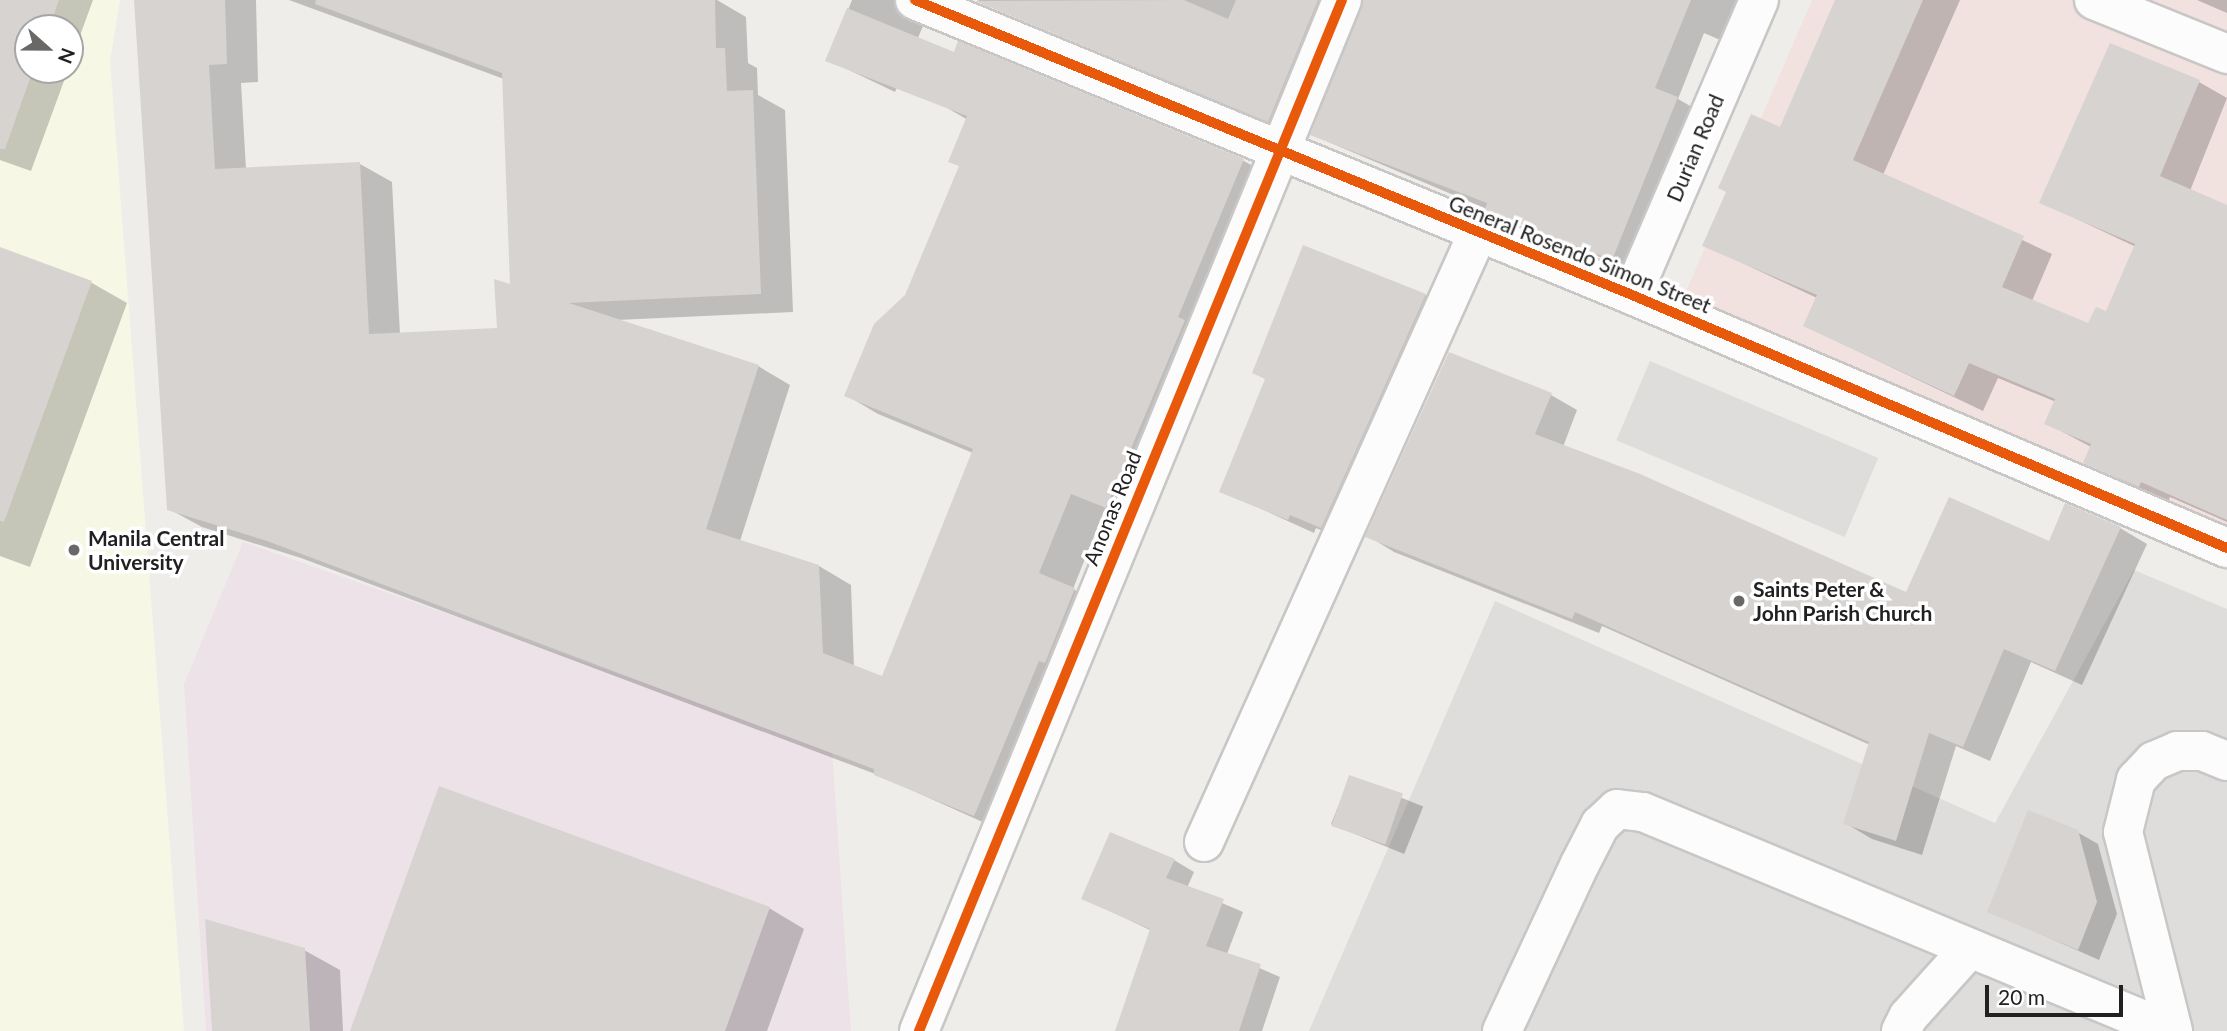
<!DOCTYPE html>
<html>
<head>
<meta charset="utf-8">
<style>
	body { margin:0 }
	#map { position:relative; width:2227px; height:1031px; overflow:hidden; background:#efedea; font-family:Lato,sans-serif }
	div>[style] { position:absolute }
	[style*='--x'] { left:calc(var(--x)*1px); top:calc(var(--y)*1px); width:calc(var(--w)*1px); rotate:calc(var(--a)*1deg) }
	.residential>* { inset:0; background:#dedddb; transform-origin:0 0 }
	.commercial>* { inset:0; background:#f1e1df }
	.industrial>* { inset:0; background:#ede2e8 }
	.education>* { inset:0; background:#f7f7e6 }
	.shadow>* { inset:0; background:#0003; transform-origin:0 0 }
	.building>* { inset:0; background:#d6d3d1; transform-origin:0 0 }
	.roads { filter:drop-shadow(2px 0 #c8c7c6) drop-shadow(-2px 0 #c8c7c6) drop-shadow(0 2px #c8c7c6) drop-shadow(0 -2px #c8c7c6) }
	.minor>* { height:38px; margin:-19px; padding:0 19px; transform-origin:19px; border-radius:19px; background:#fdfcfc }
	.cycleway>* { height:10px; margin:-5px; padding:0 5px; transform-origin:5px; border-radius:5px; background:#e8590c }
	.dots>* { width:19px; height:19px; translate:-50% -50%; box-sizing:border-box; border:4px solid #fff; border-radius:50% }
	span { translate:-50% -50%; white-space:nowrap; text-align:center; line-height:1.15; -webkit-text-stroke:7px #fff; paint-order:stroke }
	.street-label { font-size:21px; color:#212121 }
	.poi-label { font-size:21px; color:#212121; font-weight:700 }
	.left { translate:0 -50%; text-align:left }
	.north { position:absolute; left:14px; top:14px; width:70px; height:70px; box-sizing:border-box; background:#fff; border:2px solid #a6a6a6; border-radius:50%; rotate:111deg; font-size:19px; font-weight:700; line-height:28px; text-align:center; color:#212121 }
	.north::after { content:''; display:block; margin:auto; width:24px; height:32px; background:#696867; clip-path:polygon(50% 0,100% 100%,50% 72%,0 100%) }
	.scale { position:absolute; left:1985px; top:985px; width:138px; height:32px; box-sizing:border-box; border:4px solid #212121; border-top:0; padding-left:9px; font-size:21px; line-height:24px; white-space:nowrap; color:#212121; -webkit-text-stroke:5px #fff; paint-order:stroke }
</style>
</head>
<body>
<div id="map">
	<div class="residential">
		<i style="left:1650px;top:361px;width:248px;height:86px;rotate:23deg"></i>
		<i style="clip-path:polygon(2134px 570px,2227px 609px,2227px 1031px,1309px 1031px,1495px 601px,1995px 823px)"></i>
	</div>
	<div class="commercial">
		<i style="clip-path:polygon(1812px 0,2227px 0,2227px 536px,1682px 301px)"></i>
	</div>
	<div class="industrial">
		<i style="clip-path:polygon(243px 542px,832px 749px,851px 1031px,206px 1031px,184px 684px)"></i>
	</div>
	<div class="education">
		<i style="clip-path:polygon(evenodd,0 0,120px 0,110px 61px,184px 1031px,0 1031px,0 0,28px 28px,70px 28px,70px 70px,28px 70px,28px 28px)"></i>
	</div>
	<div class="shadow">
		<i style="clip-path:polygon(0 0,93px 0,70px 63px,70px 28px,28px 28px,28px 70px,68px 70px,31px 171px,0 160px)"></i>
		<i style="clip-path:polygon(136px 0,256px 0,258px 82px,241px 83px,246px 169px,360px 164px,392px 182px,400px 334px,499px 330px,512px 287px,504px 79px,289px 0,717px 0,746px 17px,748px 63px,757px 68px,758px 95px,785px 110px,793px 312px,617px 320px,758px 366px,790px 385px,740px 541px,819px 566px,851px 585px,854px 667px,883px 678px,973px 453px,878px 414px,846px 395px,907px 296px,960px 166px,968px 120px,935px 101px,959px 44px,1244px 161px,1276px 179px,1139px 526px,1104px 511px,1073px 589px,1106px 608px,1007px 833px,878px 775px,301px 558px,202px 527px,169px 509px)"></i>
		<i style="clip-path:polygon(852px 0,930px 0,922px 7px,923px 26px,895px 92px,828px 60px)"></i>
		<i style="clip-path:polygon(977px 0,1347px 0,1291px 133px)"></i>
		<i style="clip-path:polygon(1363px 0,1753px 0,1732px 45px,1704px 33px,1678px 99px,1699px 111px,1635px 272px,1312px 135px)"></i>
		<i style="clip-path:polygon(1837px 0,1960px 0,1883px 175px,2052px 254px,2032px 301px,2089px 326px,2107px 314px,2136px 247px,2041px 202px,2199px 82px,2227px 98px,2190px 191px,2227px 207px,2227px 522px,2170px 497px,2168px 502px,2085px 462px,2091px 447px,2046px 423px,2056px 402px,1998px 378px,1983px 411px,1805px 326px,1817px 298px,1704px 245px,1781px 129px)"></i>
		<i style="clip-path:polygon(2197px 0,2227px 0,2227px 13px)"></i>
		<i style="clip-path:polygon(0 249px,92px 283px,127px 303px,30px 567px,0 556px)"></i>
		<i style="clip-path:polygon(1425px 295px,1451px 310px,1347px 541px,1316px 528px,1314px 533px,1222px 491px)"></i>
		<i style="clip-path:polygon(1551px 395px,1577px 410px,1563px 447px,1907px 594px,2050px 544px,2120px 528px,2147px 544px,2082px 685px,2031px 662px,1990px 761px,1956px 746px,1922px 855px,1872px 839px,1845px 823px,1870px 745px,1602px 626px,1599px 633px,1394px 552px,1368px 536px)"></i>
		<i style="left:1350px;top:777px;width:79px;height:51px;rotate:22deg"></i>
		<i style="clip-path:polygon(2077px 832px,2098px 844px,2117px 914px,2099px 960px,1989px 911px)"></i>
		<i style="clip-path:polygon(1174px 860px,1194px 872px,1187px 888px,1243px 912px,1227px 954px,1280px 977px,1262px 1031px,1116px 1031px,1152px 931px,1083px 898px)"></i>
		<i style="clip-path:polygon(769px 908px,804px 929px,767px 1031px,352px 1031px)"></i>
		<i style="clip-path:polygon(304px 950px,340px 970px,343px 1031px,214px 1031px)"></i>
	</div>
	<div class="building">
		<i style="clip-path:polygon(0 0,59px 0,49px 28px,28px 28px,28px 70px,33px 70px,5px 149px,0 149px)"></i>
		<i style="clip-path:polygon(134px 0,225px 0,227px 64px,209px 65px,215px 169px,360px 162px,369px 334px,497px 328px,494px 279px,510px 284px,502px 73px,315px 4px,316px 0,715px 0,716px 48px,725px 48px,727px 91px,753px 90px,761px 294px,569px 303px,759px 365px,706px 529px,819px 565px,823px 653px,882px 676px,973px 449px,844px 396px,874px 324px,905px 295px,959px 166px,948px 162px,967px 116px,825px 61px,847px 8px,954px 52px,958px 41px,1244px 159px,1178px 317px,1185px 320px,1106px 508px,1071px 494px,1039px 573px,1075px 588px,1045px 663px,1039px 661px,974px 816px,874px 775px,874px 769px,267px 541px,167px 510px)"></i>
		<i style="clip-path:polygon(1184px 0,1228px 19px,1236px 0,1318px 0,1268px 122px,975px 1px)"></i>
		<i style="clip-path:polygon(1363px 0,1691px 0,1655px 88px,1678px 97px,1612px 260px,1485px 210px,1487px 203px,1310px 135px)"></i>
		<i style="clip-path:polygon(1835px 0,1923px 0,1853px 160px,2024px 236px,2002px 287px,2088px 323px,2096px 307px,2106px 311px,2135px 244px,2039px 203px,2110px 43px,2200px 80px,2160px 176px,2227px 205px,2227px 520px,2141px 482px,2139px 487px,2083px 463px,2091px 444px,2044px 424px,2055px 399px,1969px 363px,1954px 396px,1803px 326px,1817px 295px,1702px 246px,1726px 192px,1718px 188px,1751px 114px,1780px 127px)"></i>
		<i style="clip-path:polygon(1303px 245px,1426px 294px,1321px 528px,1290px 515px,1288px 520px,1219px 492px,1265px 379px,1252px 373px)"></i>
		<i style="clip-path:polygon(0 247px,92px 281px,4px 522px,0 521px)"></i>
		<i style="clip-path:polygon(1449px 352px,1552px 393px,1535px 434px,1640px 474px,1906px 592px,1949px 497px,2049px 541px,2065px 503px,2121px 527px,2055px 671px,2004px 649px,1963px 747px,1929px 733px,1896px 841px,1843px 824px,1869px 742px,1575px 612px,1572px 619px,1365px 537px)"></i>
		<i style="left:1349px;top:775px;width:57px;height:54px;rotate:19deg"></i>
		<i style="clip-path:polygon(439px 786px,770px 907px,725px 1031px,350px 1031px)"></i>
		<i style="clip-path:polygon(2028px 810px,2078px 830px,2097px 902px,2078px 950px,1987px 912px)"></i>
		<i style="clip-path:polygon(1110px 832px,1175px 859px,1166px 878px,1224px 899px,1206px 946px,1261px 964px,1239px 1031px,1115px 1031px,1150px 929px,1081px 899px)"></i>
		<i style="clip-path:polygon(205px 919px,305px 948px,310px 1031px,212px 1031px)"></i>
	</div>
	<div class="roads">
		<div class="minor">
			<i style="--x:915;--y:0;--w:775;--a:22.36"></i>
			<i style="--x:1632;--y:295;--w:647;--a:23.04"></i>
			<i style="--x:2094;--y:0;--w:144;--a:22.1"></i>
			<i style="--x:1632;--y:295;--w:321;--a:-66.7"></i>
			<i style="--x:1204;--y:842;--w:668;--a:-65.78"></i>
			<i style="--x:919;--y:1031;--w:1114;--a:-67.69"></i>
			<i style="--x:1502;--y:1031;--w:184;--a:-65"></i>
			<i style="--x:1580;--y:864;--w:44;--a:-62.9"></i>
			<i style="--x:1600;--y:825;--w:23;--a:-43"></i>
			<i style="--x:1617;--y:809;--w:26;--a:7"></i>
			<i style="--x:1643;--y:812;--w:571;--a:22.57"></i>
			<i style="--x:1901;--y:1031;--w:16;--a:-63"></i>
			<i style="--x:1908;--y:1017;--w:91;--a:-48.1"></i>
			<i style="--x:2173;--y:1031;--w:205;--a:-104.1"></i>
			<i style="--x:2123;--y:832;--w:54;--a:-76"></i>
			<i style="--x:2136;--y:780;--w:26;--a:-47"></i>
			<i style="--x:2154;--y:761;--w:25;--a:-23"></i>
			<i style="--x:2177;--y:751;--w:25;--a:0"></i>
			<i style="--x:2202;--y:751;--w:27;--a:22"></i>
		</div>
	</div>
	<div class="cycleway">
		<i style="--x:915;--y:0;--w:775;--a:22.36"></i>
		<i style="--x:1632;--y:295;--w:647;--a:23.04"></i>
		<i style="--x:919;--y:1031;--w:1114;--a:-67.69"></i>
	</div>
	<div class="dots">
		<i style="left:74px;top:550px;background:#696867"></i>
		<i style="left:1739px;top:601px;background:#696867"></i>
	</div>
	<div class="street-label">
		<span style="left:1695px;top:148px;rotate:-67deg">Durian Road</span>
		<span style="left:1580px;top:254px;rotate:22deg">General Rosendo Simon Street</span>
		<span style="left:1112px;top:508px;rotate:-68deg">Anonas Road</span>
	</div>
	<div class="poi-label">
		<span class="left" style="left:88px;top:550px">Manila Central<br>University</span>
		<span class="left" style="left:1753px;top:601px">Saints Peter &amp;<br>John Parish Church</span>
	</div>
	<div class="north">N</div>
	<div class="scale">20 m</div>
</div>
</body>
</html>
